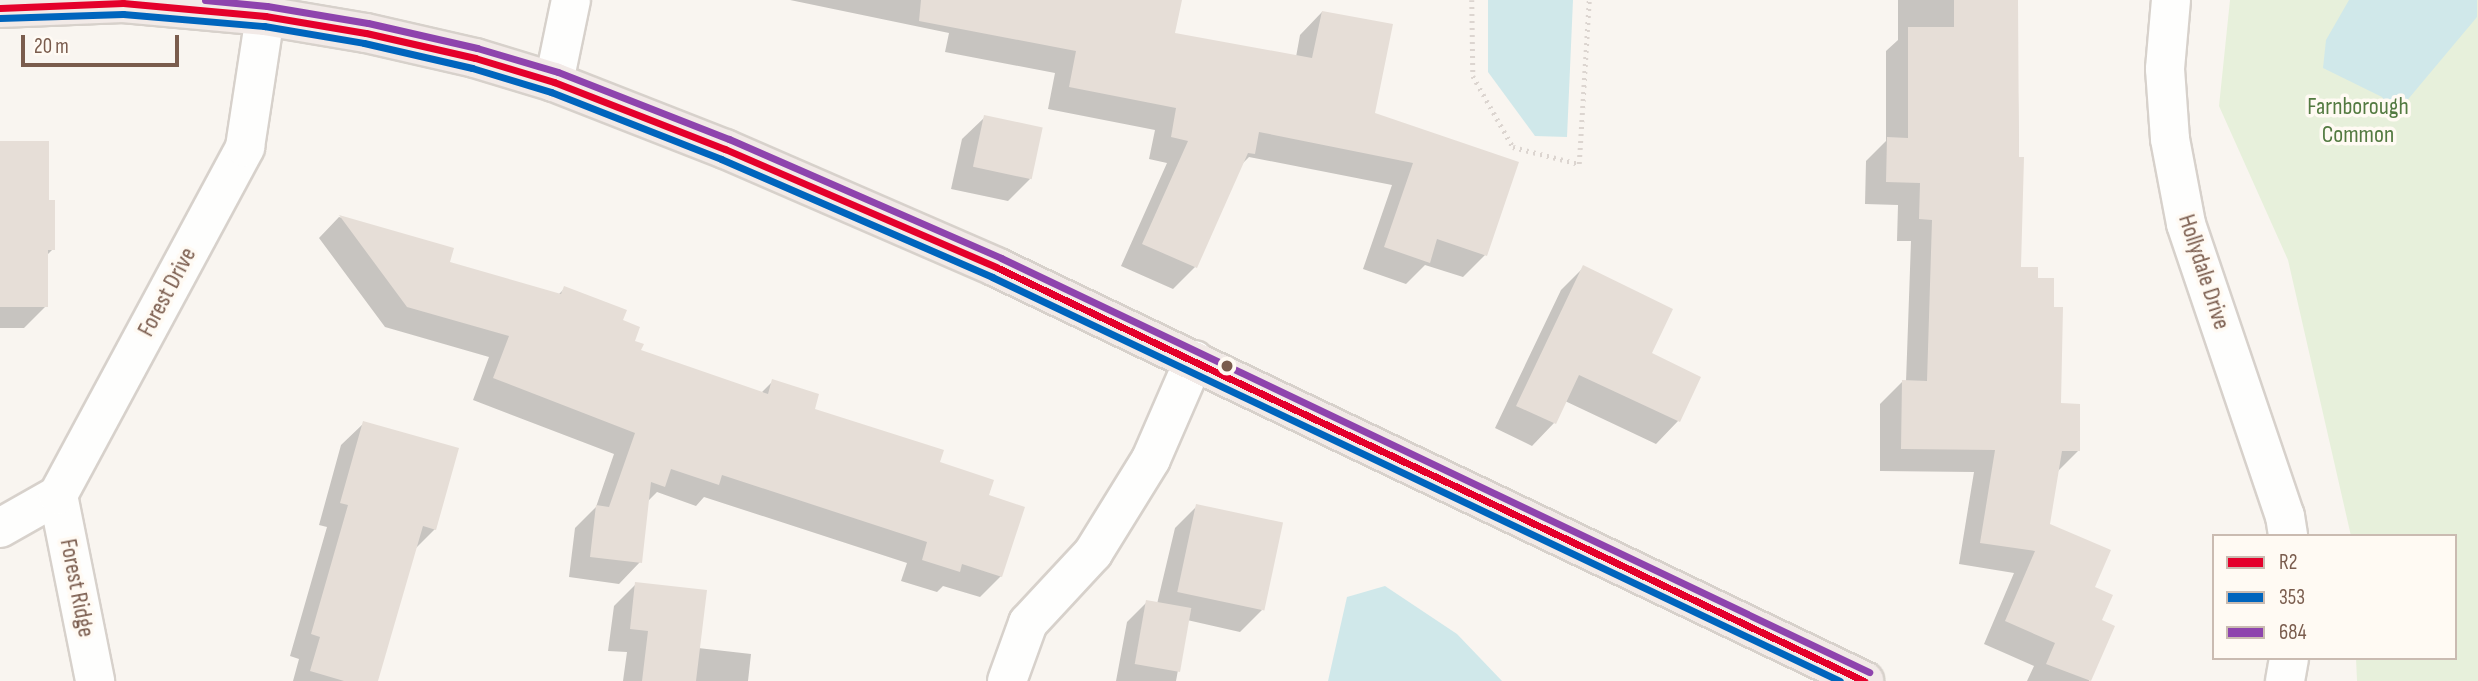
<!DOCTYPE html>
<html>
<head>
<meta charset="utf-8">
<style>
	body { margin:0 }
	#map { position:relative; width:2478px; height:681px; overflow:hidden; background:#f9f5f0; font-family:"Sofia Sans Condensed",sans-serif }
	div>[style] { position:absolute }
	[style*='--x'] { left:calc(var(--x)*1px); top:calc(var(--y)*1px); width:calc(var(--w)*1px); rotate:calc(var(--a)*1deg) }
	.green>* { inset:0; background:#e7f0db }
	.water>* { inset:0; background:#d0e8ea }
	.shadow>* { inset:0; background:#0003 }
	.building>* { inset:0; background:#e6ded7; transform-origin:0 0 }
	.path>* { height:4.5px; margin-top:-2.25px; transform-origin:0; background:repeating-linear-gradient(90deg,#dcd5d0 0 2px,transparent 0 7px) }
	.roads { filter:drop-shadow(2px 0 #d7d1cb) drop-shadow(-2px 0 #d7d1cb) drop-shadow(0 2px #d7d1cb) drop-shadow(0 -2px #d7d1cb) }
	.minor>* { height:38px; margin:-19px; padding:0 19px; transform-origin:19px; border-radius:19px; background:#fefefd }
	.highway>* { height:38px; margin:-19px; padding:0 19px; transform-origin:19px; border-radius:19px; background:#f2eae7 }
	.bus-1>* { height:7px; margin:-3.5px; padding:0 3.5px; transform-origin:3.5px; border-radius:3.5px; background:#e4002b }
	.bus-2>* { height:7px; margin:-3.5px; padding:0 3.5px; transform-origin:3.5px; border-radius:3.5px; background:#0065bd }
	.bus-3>* { height:7px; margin:-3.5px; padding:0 3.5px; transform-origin:3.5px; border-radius:3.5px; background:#8e44ad }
	.dots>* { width:19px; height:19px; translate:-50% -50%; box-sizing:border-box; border:4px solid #fffaf3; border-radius:50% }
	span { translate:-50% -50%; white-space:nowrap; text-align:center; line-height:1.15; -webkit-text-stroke:7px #fffaf3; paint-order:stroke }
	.park-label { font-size:24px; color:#537a41 }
	.street-label { font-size:24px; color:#7a5c4d }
	.legend { position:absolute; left:2212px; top:534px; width:245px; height:126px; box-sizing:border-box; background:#fffaf3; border:2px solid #cabbb1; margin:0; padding:9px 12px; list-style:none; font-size:21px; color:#7a5c4d }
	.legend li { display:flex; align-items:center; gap:14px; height:35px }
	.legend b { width:35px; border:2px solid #cabbb1 }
	.scale { position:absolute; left:21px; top:35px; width:158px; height:32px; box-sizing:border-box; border:4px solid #7a5c4d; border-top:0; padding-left:9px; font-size:21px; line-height:24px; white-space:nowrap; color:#7a5c4d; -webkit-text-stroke:5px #fffaf3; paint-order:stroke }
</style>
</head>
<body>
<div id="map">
	<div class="green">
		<i style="clip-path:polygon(2230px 0,2478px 0,2478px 681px,2357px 681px,2356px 658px,2455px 658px,2455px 536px,2351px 536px,2288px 260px,2219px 106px)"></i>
	</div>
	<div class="water">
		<i style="clip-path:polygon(1488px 0,1573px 0,1567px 137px,1535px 136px,1488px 72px)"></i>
		<i style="clip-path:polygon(2349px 0,2477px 0,2477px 17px,2394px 116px,2382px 97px,2323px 68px,2326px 40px)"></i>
		<i style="clip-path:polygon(1385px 586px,1457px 634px,1502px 681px,1328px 681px,1347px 597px)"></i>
	</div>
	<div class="shadow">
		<i style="clip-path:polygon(790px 0,1180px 0,1173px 34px,1296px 57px,1300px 35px,1322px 12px,1373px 115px,1516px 163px,1485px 255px,1463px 277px,1425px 265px,1406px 284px,1363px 269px,1392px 185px,1249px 157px,1240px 166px,1195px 267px,1173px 289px,1121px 266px,1167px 163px,1149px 159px,1155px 130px,1048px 109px,1055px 73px,945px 52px,949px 33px)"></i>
		<i style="clip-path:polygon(1898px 0,2017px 0,2020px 269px,2059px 405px,2078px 451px,2057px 472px,2048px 525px,2093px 588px,2100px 621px,2112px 627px,2089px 681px,2027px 681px,2034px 666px,1984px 644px,2014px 573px,1959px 564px,1974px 472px,1880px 471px,1880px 404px,1902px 382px,1906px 382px,1911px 241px,1897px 241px,1898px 205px,1865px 204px,1866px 161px,1886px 141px,1886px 51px,1898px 40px)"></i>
		<i style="clip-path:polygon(985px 117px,1030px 179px,1008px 201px,951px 189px,962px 139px)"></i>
		<i style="clip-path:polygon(0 143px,47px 202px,53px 249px,46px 256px,46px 306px,24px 328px,0 328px)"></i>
		<i style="clip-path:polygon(339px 217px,452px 250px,448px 263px,558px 295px,565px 288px,621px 321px,639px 351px,761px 393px,773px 381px,812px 411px,938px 463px,987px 496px,1001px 576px,980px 597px,943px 586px,937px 592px,901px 581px,907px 563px,704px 497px,696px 506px,657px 492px,647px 502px,640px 562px,619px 584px,569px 577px,575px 528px,596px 507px,614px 454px,473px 400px,489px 357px,385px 327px,319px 238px)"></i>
		<i style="clip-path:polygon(1583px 268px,1650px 354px,1699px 378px,1678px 421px,1656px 444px,1565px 401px,1554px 423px,1532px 446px,1495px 428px,1561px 290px)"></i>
		<i style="clip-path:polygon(364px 423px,435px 529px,414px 550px,376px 681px,293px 681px,299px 659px,290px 656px,327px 527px,319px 525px,341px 445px)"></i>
		<i style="clip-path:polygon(1197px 506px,1262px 610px,1240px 632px,1187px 620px,1176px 681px,1116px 681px,1127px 622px,1147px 602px,1157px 604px,1175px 528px)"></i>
		<i style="clip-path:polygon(636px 584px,698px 648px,751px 654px,748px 681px,623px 681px,627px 652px,608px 651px,614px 606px)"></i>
	</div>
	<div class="building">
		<i style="clip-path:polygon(921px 0,1182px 0,1175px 33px,1312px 58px,1322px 11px,1393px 24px,1375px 113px,1519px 162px,1487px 256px,1437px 239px,1430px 263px,1384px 247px,1413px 163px,1259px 132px,1255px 154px,1248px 153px,1197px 268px,1142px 244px,1188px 141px,1171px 137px,1176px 108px,1069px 87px,1076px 51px,919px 21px)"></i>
		<i style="clip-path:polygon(1954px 0,2018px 0,2019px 157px,2024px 157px,2021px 267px,2038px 267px,2038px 278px,2054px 278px,2054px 307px,2063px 307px,2061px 403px,2080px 404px,2080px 451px,2062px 451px,2050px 524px,2111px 550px,2095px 587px,2113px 595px,2102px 620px,2115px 626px,2091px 681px,2046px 664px,2055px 643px,2005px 621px,2035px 551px,1980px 543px,1995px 450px,1901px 449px,1902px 380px,1927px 381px,1932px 220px,1919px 219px,1920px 183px,1886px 182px,1887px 137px,1908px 138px,1908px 27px,1954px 27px)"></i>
		<i style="left:984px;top:115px;width:60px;height:53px;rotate:12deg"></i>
		<i style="clip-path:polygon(0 141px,49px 141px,49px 200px,55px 200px,55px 250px,48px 250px,48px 307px,0 307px)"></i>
		<i style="clip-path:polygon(339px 215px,454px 248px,450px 262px,561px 294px,564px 286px,627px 310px,623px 320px,640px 327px,635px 341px,644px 344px,641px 350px,768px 394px,772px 379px,819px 394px,815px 409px,944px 450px,940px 462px,994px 480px,989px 495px,1025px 507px,1002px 577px,962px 564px,960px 572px,922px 560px,927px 542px,722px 475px,719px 485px,671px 469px,665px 487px,651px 482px,642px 563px,590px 557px,596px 505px,609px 507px,635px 433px,493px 378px,509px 336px,407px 307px)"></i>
		<i style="clip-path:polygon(1583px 265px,1673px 309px,1652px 353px,1701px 377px,1680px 422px,1579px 375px,1556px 424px,1516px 406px)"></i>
		<i style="clip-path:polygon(363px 421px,459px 448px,436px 530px,423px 526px,378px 681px,344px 681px,310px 671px,320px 637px,311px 634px,348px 505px,340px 503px)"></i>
		<i style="left:1196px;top:504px;width:89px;height:90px;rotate:12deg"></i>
		<i style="clip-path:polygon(635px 582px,707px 590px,696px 681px,642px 681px,648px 631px,630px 629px)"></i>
		<i style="left:1146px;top:600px;width:46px;height:65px;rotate:10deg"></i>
	</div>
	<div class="path">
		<i style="--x:1472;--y:0;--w:76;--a:89.2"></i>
		<i style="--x:1473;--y:76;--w:81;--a:60.6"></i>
		<i style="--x:1513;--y:147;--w:68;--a:14.4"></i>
		<i style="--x:1579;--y:164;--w:164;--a:-86.5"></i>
	</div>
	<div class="roads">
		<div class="minor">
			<i style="--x:2171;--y:0;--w:69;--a:95"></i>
			<i style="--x:2165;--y:69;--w:70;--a:85.9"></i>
			<i style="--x:2170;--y:139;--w:86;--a:79.3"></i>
			<i style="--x:2186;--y:224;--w:308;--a:71.3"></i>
			<i style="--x:2285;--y:516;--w:20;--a:81"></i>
			<i style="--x:554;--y:82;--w:84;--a:-78.3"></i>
			<i style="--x:58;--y:495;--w:190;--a:78.7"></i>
			<i style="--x:0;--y:528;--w:67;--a:-29.6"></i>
			<i style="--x:58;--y:495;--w:395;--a:-61.7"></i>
			<i style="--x:245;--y:147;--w:133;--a:-81.3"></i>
			<i style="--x:1007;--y:681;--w:62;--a:-70.1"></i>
			<i style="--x:1028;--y:623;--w:96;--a:-47.1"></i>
			<i style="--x:1093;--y:553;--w:110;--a:-58.3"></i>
			<i style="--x:1151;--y:459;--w:108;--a:-66.5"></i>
			<i style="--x:2285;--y:681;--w:23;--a:-80"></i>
		</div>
		<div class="highway">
			<i style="--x:0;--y:8;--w:123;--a:-2.3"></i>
			<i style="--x:123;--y:3;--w:143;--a:5.2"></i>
			<i style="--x:265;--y:16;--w:102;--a:9.6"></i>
			<i style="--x:366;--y:33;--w:112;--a:12.9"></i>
			<i style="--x:475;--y:58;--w:83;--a:16.9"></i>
			<i style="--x:554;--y:82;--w:184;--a:21.4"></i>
			<i style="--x:725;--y:149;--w:296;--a:23.5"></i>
			<i style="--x:996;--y:267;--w:962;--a:25.5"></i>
		</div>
	</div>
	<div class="bus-1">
		<i style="--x:0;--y:8;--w:123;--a:-2.3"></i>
		<i style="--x:123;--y:3;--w:143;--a:5.2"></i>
		<i style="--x:265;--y:16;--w:102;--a:9.6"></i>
		<i style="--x:366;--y:33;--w:112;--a:12.9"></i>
		<i style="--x:475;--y:58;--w:83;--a:16.9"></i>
		<i style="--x:554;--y:82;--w:184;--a:21.4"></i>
		<i style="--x:725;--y:149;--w:296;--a:23.5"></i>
		<i style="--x:996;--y:267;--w:962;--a:25.5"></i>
	</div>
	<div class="bus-2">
		<i style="--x:0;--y:18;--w:123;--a:-1.9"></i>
		<i style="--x:123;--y:14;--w:142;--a:4.9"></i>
		<i style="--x:264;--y:26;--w:101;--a:9.6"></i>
		<i style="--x:364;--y:43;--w:111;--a:13"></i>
		<i style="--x:472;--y:68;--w:83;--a:16.9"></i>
		<i style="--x:551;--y:92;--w:183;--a:21.5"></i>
		<i style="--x:721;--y:159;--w:296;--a:23.5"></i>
		<i style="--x:992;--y:277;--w:939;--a:25.47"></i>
	</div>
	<div class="bus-3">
		<i style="--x:205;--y:0;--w:62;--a:5.5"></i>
		<i style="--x:267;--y:6;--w:102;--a:9.6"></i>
		<i style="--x:368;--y:23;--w:112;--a:12.9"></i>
		<i style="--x:477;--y:48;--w:84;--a:16.5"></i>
		<i style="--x:558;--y:72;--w:184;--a:21.4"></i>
		<i style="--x:729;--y:139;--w:297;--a:23.6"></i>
		<i style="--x:1001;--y:258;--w:962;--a:25.5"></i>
	</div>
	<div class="dots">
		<i style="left:1227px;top:366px;background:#7a5c4d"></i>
	</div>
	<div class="park-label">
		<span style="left:2358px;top:121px">Farnborough<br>Common</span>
	</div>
	<div class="street-label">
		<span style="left:2204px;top:272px;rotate:72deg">Hollydale Drive</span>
		<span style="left:167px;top:292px;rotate:-62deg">Forest Drive</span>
		<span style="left:77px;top:588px;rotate:79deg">Forest Ridge</span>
	</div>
	<ul class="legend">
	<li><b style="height:9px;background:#e4002b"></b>R2</li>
	<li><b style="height:9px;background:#0065bd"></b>353</li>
	<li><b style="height:9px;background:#8e44ad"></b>684</li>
	</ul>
	<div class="scale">20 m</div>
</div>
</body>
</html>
